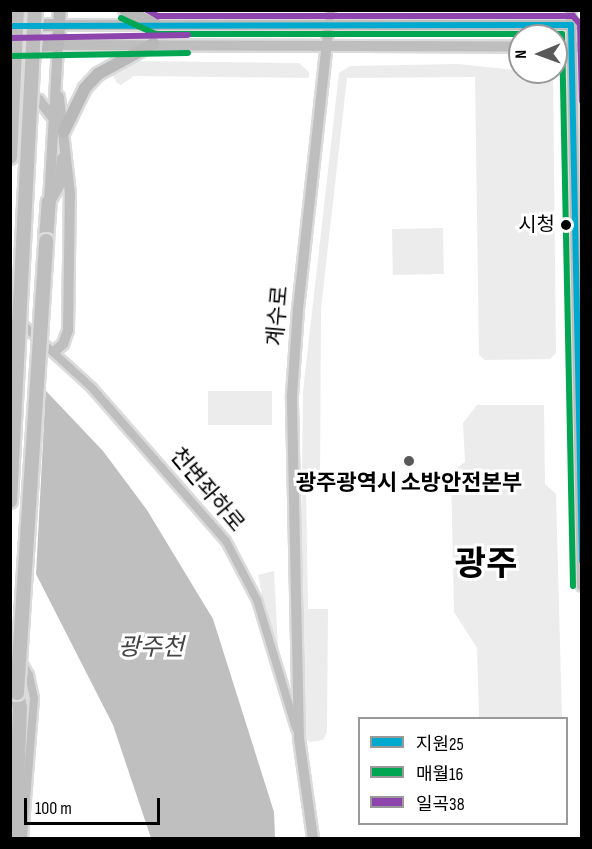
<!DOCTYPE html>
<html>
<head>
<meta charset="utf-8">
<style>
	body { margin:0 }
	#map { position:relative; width:592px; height:849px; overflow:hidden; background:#fff; font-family:"Sofia Sans Condensed","Noto Sans KR",sans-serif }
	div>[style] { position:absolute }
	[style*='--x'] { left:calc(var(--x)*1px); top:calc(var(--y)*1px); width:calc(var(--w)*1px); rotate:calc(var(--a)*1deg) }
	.green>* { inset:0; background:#ececec; transform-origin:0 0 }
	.water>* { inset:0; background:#bfbfbf }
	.pier>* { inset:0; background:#fff }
	.roads { filter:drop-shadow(2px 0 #dbdbdb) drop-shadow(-2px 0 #dbdbdb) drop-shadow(0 2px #dbdbdb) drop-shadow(0 -2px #dbdbdb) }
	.minor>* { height:8px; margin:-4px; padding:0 4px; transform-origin:4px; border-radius:4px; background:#bebebe }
	.tertiary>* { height:10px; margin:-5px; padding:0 5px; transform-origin:5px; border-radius:5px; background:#bebebe }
	.secondary>* { height:12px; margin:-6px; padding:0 6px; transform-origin:6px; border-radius:6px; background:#b8b8b8 }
	.trunk>* { height:14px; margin:-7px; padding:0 7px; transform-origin:7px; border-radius:7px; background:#bebebe }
	.bridges { filter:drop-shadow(2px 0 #dbdbdb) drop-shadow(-2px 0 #dbdbdb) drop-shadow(0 2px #dbdbdb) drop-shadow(0 -2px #dbdbdb) }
	.trunk-bridge>* { height:14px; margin:-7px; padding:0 7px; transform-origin:7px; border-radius:7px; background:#bebebe }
	.bus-1>* { height:6px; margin:-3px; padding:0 3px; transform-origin:3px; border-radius:3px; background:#00a9ce }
	.bus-2>* { height:6px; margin:-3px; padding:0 3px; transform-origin:3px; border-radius:3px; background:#00a651 }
	.bus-3>* { height:6px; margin:-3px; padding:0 3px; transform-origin:3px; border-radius:3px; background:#8e44ad }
	.dots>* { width:16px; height:16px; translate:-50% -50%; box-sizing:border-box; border:3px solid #fff; border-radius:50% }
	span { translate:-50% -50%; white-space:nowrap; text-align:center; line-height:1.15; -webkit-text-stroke:6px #fff; paint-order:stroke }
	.bus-label { font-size:20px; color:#000 }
	.right { translate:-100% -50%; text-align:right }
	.street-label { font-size:22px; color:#000 }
	.poi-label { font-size:22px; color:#000; font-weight:700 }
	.water-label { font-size:24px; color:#444; font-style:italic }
	.town-label { font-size:34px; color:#000; font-weight:700 }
	.frame { position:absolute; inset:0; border:12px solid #000; pointer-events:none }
	.legend { position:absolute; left:358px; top:717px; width:210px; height:108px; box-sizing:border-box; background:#fff; border:2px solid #999; margin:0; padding:8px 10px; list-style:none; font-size:18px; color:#000 }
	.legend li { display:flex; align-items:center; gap:12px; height:30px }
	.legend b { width:30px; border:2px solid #999 }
	.north { position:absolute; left:508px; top:24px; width:60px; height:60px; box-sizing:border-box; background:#fff; border:2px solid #999; border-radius:50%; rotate:269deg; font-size:16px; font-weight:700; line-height:24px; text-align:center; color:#000 }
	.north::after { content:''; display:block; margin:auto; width:21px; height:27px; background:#595959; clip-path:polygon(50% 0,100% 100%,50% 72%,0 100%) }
	.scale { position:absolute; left:24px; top:798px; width:136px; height:27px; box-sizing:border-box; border:3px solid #000; border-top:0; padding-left:8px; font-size:18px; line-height:21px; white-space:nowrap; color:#000; -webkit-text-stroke:4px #fff; paint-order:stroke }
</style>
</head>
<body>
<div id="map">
	<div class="green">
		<i style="clip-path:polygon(134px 61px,299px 63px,309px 72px,309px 78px,134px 76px,121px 85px,116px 82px,112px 73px)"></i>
		<i style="clip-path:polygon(458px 64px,553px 74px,556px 353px,550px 359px,485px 360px,479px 355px,475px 77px,347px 78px,321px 309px,320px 484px,306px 485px,308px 609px,328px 609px,327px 732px,323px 740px,310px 742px,306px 739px,301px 567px,303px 392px,339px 73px,350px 66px)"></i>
		<i style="left:443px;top:228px;width:46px;height:51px;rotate:89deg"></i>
		<i style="left:272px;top:391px;width:34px;height:64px;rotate:90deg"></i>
		<i style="clip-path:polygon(477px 405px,544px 405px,545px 484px,556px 494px,562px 718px,479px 718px,477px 648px,454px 612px,451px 473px,465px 462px,463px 423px)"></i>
		<i style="clip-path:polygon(274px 571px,278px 647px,273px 648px,258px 575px)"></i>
	</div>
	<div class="water">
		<i style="clip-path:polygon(10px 353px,103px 451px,147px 510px,213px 619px,274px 812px,275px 838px,151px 838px,113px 725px,11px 525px)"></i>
	</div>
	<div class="pier">
		<i style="clip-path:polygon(10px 350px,46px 384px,36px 575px,10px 531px)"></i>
	</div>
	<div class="roads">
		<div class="minor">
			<i style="--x:329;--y:25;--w:15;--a:-82"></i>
			<i style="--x:10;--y:313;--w:111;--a:42.4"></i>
			<i style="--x:92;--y:388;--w:203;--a:48.8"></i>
			<i style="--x:226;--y:541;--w:67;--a:62.3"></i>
			<i style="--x:257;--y:600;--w:134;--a:73.1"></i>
			<i style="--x:10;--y:641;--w:39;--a:61"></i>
			<i style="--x:29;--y:675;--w:24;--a:78"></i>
			<i style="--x:34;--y:698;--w:140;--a:94.5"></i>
		</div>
		<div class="tertiary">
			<i style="--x:571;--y:10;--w:576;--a:88.91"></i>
			<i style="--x:59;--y:25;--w:523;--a:0"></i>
			<i style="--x:556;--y:47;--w:26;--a:0"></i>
			<i style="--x:10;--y:104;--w:21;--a:-23"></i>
			<i style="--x:29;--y:96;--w:11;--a:22"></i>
			<i style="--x:39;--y:100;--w:23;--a:52"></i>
			<i style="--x:51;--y:200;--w:16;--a:-60"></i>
			<i style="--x:59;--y:186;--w:28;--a:-84"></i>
			<i style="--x:49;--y:202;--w:157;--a:-86.7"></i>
			<i style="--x:58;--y:45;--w:462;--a:0.2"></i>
			<i style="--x:55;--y:351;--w:11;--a:-41"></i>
			<i style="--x:63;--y:344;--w:15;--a:-70"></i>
			<i style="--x:68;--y:330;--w:136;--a:-89.2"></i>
			<i style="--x:70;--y:194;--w:98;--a:-96.5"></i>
			<i style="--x:313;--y:838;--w:101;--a:-98"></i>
			<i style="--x:299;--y:738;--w:343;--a:-91.2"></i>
			<i style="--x:292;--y:395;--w:86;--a:-86"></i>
			<i style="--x:298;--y:309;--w:286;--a:-83.8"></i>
		</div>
		<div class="secondary">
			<i style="--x:125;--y:10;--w:34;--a:26"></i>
			<i style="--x:10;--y:26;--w:49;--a:-1.2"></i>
			<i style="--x:10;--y:47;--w:48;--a:-2.4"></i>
			<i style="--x:58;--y:45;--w:35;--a:-87"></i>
			<i style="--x:64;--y:131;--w:48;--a:-64"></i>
			<i style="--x:85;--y:88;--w:19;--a:-47"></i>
			<i style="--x:98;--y:74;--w:63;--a:-28.6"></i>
		</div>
		<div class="trunk">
			<i style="--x:46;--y:241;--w:39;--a:-86"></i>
			<i style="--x:15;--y:838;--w:130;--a:-87.8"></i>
			<i style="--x:20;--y:708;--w:15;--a:-101"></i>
		</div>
	</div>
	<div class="bridges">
		<div class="trunk-bridge">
			<i style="--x:10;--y:157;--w:147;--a:-87.3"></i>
			<i style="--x:10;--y:501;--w:492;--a:-87.1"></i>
			<i style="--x:17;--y:693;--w:453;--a:-86.3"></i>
		</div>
	</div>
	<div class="bus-1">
		<i style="--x:10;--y:26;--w:561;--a:-0.1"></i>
		<i style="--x:571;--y:25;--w:536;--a:88.82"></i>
	</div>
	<div class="bus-2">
		<i style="--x:121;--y:18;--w:38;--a:25"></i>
		<i style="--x:156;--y:34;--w:406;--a:0"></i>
		<i style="--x:562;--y:34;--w:552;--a:88.86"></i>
		<i style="--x:10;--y:56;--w:178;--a:-1"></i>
	</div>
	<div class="bus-3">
		<i style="--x:147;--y:10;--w:13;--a:29"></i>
		<i style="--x:158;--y:16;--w:415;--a:0"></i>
		<i style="--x:573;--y:16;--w:11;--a:49"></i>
		<i style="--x:580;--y:24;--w:77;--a:88.5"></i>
		<i style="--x:10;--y:38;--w:178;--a:-1"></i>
	</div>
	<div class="dots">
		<i style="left:566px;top:225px;background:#000"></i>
		<i style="left:409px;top:461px;background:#595959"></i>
	</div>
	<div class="bus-label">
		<span class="right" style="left:555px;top:225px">시청</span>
	</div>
	<div class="street-label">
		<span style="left:278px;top:316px;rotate:-85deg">계수로</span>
		<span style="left:207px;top:490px;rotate:50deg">천변좌하로</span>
	</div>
	<div class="poi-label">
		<span style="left:409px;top:484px">광주광역시 소방안전본부</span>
	</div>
	<div class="water-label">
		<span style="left:151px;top:648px">광주천</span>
	</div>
	<div class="town-label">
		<span style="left:486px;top:565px">광주</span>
	</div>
	<div class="frame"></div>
	<ul class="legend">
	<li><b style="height:8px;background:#00a9ce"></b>지원25</li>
	<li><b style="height:8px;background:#00a651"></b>매월16</li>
	<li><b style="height:8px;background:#8e44ad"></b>일곡38</li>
	</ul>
	<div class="north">N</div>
	<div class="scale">100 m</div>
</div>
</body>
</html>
